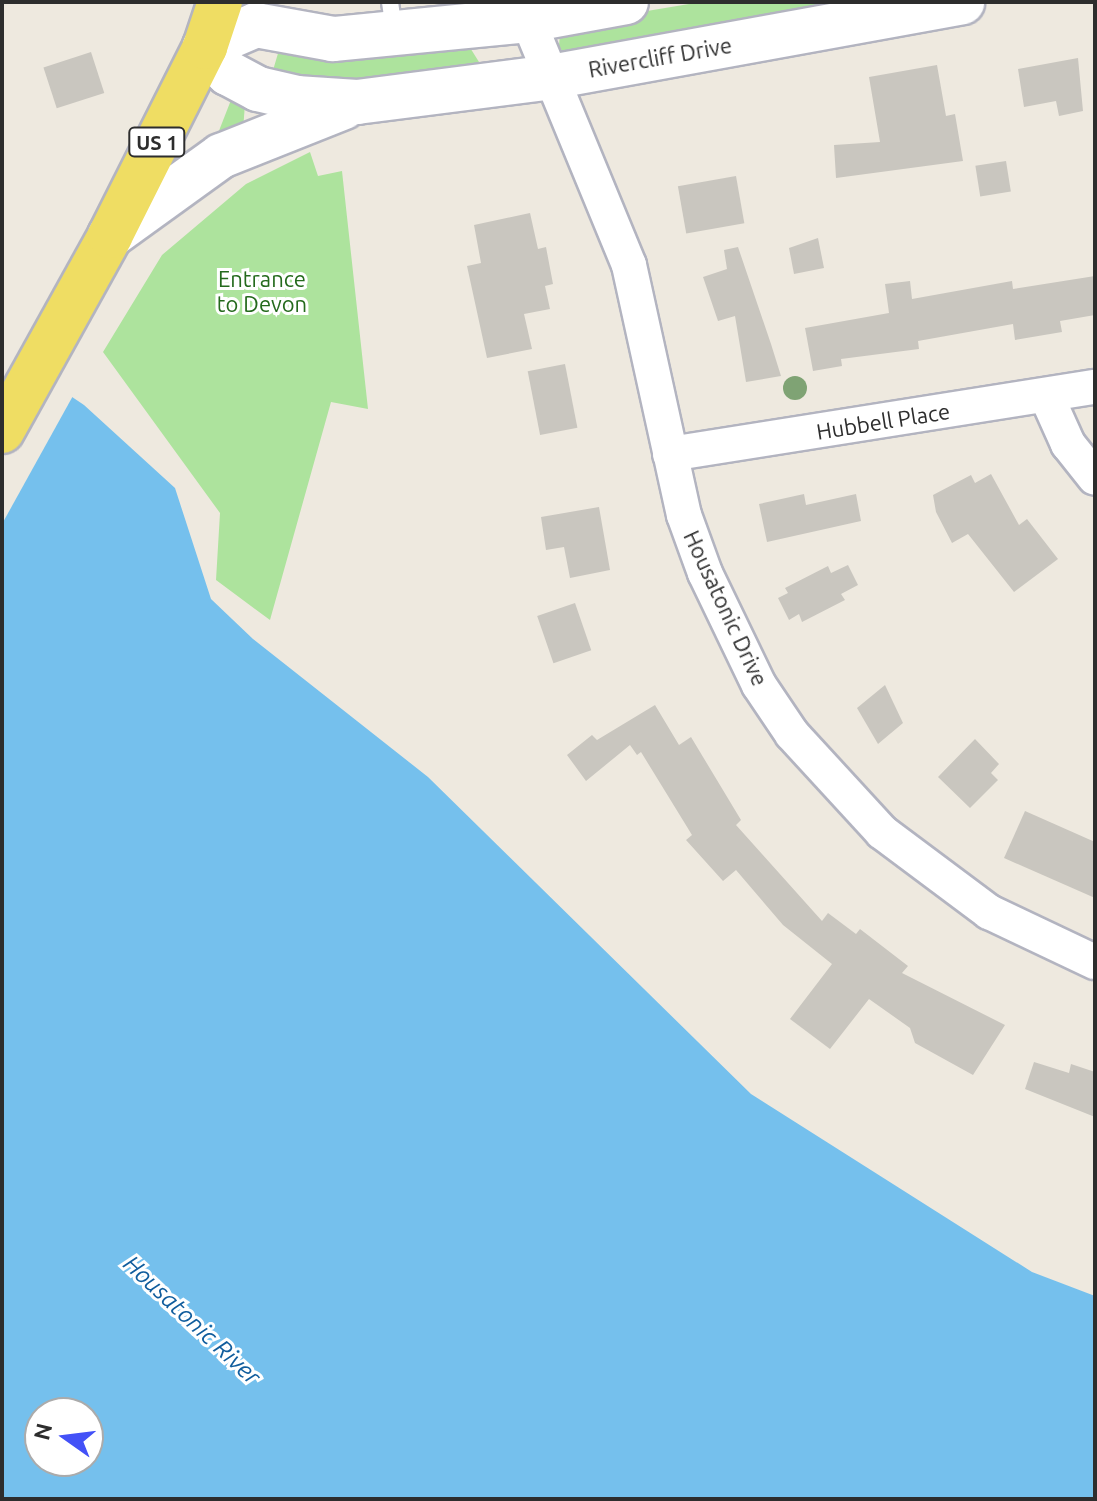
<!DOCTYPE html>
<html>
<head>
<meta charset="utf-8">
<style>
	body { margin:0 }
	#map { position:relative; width:1097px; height:1501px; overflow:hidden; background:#eee9df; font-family:Ubuntu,sans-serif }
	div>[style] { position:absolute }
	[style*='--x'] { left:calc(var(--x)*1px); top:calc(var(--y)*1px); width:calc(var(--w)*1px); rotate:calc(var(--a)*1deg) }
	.green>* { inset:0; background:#ade39d }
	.water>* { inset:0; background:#75c0ed }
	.pier>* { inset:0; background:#eee9df }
	.building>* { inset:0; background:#c9c6bf; transform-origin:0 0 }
	.roads { filter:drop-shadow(2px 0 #b3b4c0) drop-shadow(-2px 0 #b3b4c0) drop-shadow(0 2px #b3b4c0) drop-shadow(0 -2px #b3b4c0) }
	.lane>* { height:16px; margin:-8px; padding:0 8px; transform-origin:8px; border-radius:8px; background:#fff }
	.street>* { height:34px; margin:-17px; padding:0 17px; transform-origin:17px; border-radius:17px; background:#fff }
	.secondary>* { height:44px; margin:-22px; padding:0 22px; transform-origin:22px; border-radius:22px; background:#fff }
	.primary>* { height:44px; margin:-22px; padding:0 22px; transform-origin:22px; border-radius:22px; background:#efdd63 }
	.trees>* { width:24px; height:24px; margin:-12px; border-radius:50%; background:#7fa374 }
	span { translate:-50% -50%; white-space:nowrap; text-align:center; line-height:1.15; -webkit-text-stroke:6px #fff; paint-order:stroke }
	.shield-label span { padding:2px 6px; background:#fff; border:2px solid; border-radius:6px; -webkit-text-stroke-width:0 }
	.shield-label { font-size:20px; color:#2d2d2d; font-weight:700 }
	.street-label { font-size:22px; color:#2d2d2d }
	.park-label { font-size:22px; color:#246a1c }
	.water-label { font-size:24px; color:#105d9d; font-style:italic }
	.frame { position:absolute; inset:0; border:4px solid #2d2d2d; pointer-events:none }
	.north { position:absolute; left:24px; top:1397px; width:80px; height:80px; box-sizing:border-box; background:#fff; border:2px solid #ababab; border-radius:50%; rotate:284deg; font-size:22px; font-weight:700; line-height:32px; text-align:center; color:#2d2d2d }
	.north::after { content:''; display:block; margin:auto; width:28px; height:36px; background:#4351f7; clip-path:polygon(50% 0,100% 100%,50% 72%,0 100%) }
</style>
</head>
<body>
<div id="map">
	<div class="green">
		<i style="clip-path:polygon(701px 2px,876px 2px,565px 56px,559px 46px,560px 33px,569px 24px)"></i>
		<i style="clip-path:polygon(469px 46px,479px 62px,472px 69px,377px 84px,271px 77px,279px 50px,315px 58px,363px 58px)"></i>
		<i style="clip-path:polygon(231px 100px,245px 104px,243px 130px,215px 141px)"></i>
		<i style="clip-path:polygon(310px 152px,318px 176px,342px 171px,368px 409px,331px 402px,270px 620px,216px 580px,220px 513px,103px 352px,162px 255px,246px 184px)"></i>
	</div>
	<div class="water">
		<i style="clip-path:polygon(evenodd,2px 350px,84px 405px,175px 488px,211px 599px,253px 639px,428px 777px,751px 1094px,1032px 1272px,1095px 1296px,1095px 1499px,2px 1499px,2px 350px,40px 1413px,88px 1413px,88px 1461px,40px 1461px,40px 1413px)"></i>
	</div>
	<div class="pier">
		<i style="clip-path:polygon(2px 346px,74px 394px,2px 524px)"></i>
	</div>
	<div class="building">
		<i style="left:91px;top:52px;width:43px;height:50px;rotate:72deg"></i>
		<i style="clip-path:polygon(1078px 58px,1083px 111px,1059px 116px,1056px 101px,1024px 107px,1018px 69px)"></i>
		<i style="clip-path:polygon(937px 65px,946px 116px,955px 114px,963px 161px,836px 178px,834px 145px,880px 142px,869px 77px)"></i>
		<i style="left:1006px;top:161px;width:31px;height:31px;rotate:81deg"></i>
		<i style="left:736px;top:176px;width:48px;height:59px;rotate:80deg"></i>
		<i style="clip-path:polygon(530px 213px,538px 249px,546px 247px,553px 284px,545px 286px,550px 309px,524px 314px,532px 349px,487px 358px,467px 266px,481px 263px,474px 225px)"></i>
		<i style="clip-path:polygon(818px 238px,824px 268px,794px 274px,789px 248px)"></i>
		<i style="clip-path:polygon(738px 247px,771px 344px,781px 376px,746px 382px,735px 316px,718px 321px,703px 277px,727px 269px,724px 250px)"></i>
		<i style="clip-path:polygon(1095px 276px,1095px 315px,1060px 321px,1062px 332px,1015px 340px,1013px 324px,918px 341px,919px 349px,841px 359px,842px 366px,813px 371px,805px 328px,889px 313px,885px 284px,910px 281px,912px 299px,1012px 281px,1013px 289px)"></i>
		<i style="left:565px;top:364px;width:65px;height:38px;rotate:79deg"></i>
		<i style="clip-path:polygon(991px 474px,1019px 525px,1027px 519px,1058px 559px,1014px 592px,968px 534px,952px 543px,936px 512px,933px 495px,971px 475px,975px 483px)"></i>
		<i style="clip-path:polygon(804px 494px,806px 505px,856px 494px,861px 521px,767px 542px,759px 504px)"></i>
		<i style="clip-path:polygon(599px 507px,610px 570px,570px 578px,564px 547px,546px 550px,541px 517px)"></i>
		<i style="clip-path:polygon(848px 565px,858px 585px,841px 594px,845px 600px,802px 622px,799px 614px,789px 620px,778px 598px,788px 593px,785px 588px,828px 566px,831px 573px)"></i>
		<i style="left:575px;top:603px;width:50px;height:40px;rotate:71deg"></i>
		<i style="clip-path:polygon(885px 685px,903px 723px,878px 744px,857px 708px)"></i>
		<i style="clip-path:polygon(655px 705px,679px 745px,691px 737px,741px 820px,736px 825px,822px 921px,828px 913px,856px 934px,860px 929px,908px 966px,902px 973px,1005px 1025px,973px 1075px,915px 1043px,910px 1028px,869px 999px,830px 1049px,790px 1019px,832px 964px,783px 925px,736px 870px,723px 881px,686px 840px,692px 835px,641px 752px,637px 755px,630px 745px,586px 781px,567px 755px,592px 735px,597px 740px)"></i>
		<i style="clip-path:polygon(975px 739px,999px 764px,991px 773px,998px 780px,970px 808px,938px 777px)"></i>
		<i style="clip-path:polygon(1025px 811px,1095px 842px,1095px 898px,1004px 858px)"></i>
		<i style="clip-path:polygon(1034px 1062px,1069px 1073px,1071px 1064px,1095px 1072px,1095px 1117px,1025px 1089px)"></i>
	</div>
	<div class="roads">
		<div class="lane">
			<i style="--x:390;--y:2;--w:30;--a:82"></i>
		</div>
		<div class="street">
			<i style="--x:528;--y:20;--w:265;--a:67.6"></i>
			<i style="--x:629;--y:265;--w:256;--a:77.6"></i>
			<i style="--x:684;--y:515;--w:62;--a:70.1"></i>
			<i style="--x:705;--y:573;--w:124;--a:64.3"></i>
			<i style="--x:759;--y:685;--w:59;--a:56"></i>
			<i style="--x:792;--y:734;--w:133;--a:47.4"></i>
			<i style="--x:882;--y:832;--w:134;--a:36.8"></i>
			<i style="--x:989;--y:912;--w:117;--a:25.3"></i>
			<i style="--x:1046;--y:395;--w:54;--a:65.8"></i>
			<i style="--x:1068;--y:444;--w:43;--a:51.5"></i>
			<i style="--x:670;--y:454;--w:430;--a:-9"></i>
		</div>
		<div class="secondary">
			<i style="--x:626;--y:2;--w:100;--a:169.6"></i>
			<i style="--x:528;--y:20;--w:196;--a:174.4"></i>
			<i style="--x:333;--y:39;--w:78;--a:-169.7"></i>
			<i style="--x:256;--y:25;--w:56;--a:156.7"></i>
			<i style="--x:205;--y:47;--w:35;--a:49"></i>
			<i style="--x:228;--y:73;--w:34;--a:28"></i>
			<i style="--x:258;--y:89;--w:39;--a:13"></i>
			<i style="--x:296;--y:98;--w:61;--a:3.8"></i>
			<i style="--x:357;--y:102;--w:196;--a:-7.3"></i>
			<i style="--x:551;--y:77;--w:418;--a:-10.3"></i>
			<i style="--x:110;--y:236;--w:137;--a:-35.8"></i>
			<i style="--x:221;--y:156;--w:132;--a:-21.7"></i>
		</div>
		<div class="primary">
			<i style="--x:2;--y:431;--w:223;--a:-61"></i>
			<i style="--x:110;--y:236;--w:212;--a:-63.3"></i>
			<i style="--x:205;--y:47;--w:47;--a:-71.6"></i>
		</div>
	</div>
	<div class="trees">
		<i style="left:795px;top:388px"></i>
	</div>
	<div class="shield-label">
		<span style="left:157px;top:142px">US 1</span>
	</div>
	<div class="street-label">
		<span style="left:660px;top:57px;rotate:-10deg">Rivercliff Drive</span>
		<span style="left:883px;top:421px;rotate:-9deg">Hubbell Place</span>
		<span style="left:726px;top:608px;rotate:65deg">Housatonic Drive</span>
	</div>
	<div class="park-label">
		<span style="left:262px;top:291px">Entrance<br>to Devon</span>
	</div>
	<div class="water-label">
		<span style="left:192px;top:1320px;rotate:43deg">Housatonic River</span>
	</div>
	<div class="frame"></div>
	<div class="north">N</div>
</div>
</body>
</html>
